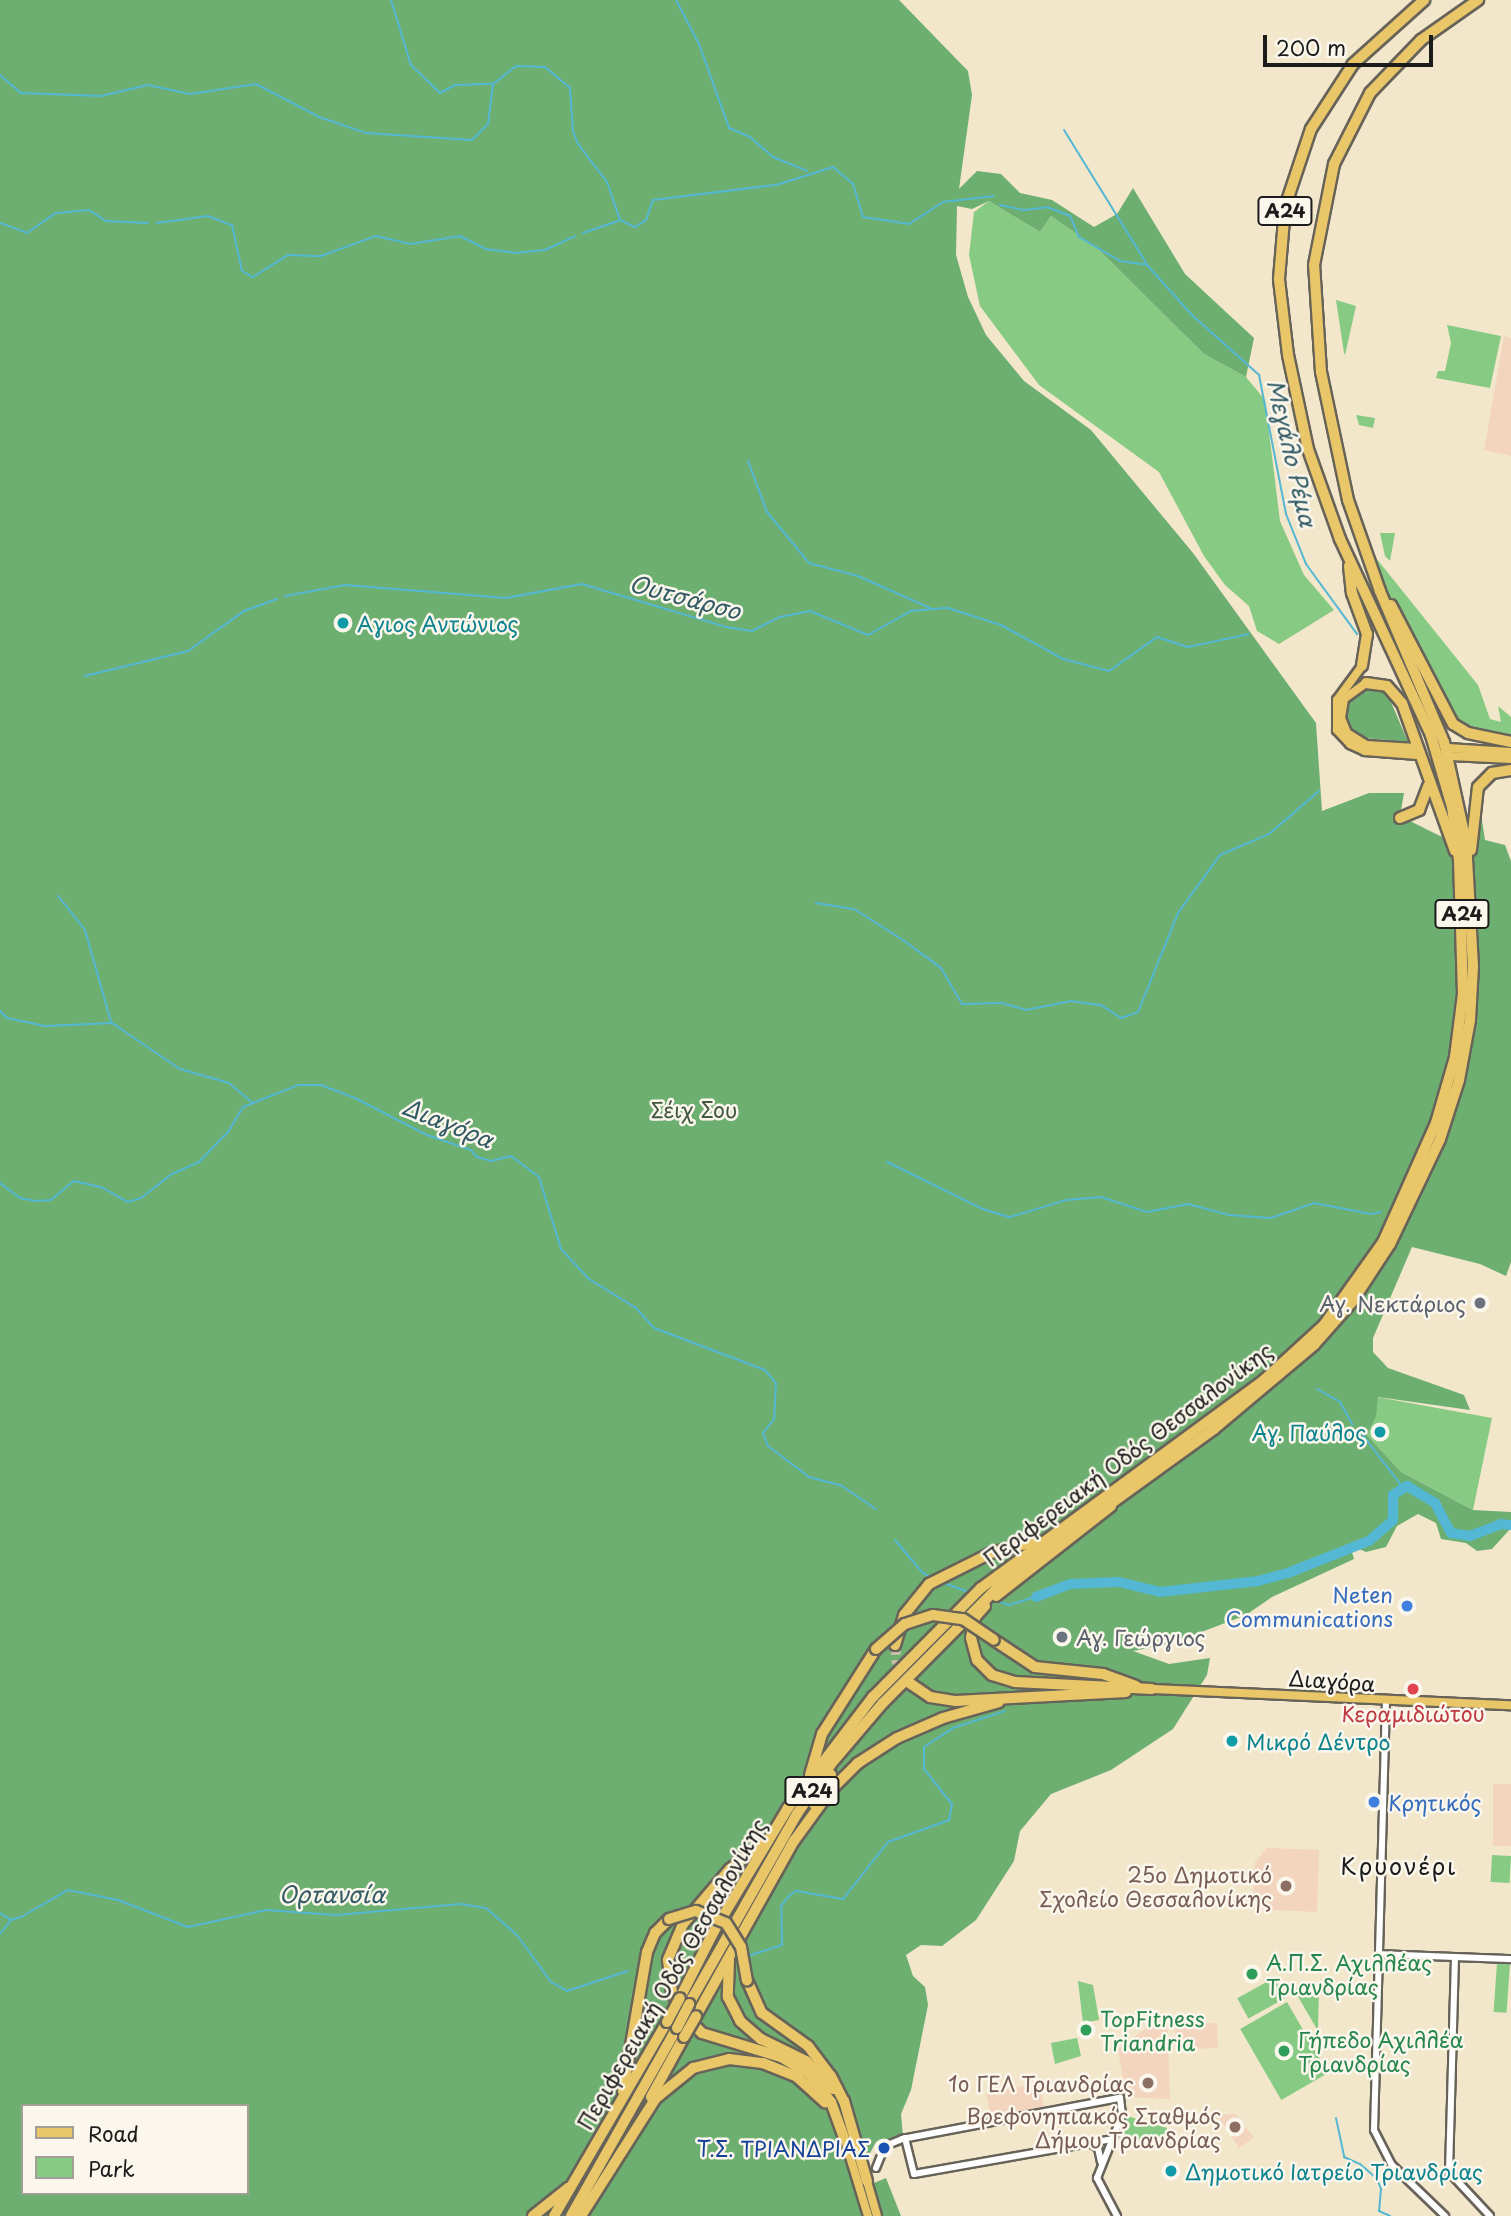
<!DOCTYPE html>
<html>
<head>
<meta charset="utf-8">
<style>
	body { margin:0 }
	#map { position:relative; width:1511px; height:2216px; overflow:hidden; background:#f2e6cb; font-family:"Playpen Sans",sans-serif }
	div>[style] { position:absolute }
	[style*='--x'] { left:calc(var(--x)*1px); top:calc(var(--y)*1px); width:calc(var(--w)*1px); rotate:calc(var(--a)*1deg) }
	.built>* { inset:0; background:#f3d4bf; transform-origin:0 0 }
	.green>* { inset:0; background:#87ca83; transform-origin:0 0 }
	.forest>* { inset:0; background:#6dae71 }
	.stream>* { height:2px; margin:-1px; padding:0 1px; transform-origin:1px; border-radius:1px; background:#54b7d3 }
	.river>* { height:10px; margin:-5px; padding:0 5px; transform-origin:5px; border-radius:5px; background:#54b7d3 }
	.highway-tunnel>* { height:10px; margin-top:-5px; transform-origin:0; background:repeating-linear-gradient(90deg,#c7bea8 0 10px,transparent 0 15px) }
	.roads { filter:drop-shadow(2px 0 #676359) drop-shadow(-2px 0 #676359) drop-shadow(0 2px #676359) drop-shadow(0 -2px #676359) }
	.minor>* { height:6px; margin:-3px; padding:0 3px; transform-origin:3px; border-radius:3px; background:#fff }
	.major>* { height:8px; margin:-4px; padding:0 4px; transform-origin:4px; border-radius:4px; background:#e9c769 }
	.highway>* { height:10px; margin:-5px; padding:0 5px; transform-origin:5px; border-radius:5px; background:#e9c769 }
	.bridges { filter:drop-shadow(2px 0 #676359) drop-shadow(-2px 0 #676359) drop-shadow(0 2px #676359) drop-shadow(0 -2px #676359) }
	.highway-bridge>* { height:10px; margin:-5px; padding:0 5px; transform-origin:5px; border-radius:5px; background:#e9c769 }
	.dots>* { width:19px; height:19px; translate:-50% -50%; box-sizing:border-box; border:4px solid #fbf7ec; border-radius:50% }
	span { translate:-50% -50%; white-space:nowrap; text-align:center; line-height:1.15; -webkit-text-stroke:5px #fbf7ec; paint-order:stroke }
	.shield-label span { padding:2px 5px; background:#fbf7ec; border:2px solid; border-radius:5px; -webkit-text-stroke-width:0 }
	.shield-label { font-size:19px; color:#1c1c1c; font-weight:700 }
	.culture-label { font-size:21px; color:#0d838f }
	.left { translate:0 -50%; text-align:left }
	.right { translate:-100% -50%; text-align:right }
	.park-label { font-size:21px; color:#415940 }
	.worship-label { font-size:21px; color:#5b616d }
	.street-label { font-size:21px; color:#1c1c1c }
	.shop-label { font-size:21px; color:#366cbe }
	.health-label { font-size:21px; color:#be3a42 }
	.education-label { font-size:21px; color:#785e54 }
	.leisure-label { font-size:21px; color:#27864d }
	.transit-label { font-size:21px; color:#164399 }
	.water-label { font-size:23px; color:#325a65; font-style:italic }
	.neighbourhood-label { font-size:23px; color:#1c1c1c; letter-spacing:2px }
	.legend { position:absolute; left:21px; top:2104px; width:228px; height:91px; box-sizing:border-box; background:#fbf7ec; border:2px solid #a29f99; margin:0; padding:9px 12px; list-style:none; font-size:21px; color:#1c1c1c }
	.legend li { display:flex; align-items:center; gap:14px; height:35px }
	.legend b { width:35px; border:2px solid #a29f99 }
	.scale { position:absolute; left:1263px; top:35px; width:170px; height:32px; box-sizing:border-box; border:4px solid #1c1c1c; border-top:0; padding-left:9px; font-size:21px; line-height:24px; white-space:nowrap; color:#1c1c1c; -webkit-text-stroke:5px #fbf7ec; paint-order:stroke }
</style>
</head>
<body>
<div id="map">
	<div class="built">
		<i style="clip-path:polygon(1504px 336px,1511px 338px,1511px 456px,1484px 450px)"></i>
		<i style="left:1493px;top:1784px;width:18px;height:62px"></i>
		<i style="clip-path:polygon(1267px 1848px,1319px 1850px,1317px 1912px,1253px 1909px,1255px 1862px)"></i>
		<i style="clip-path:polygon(1161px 2017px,1167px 2018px,1170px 2099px,1126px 2097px,1118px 2049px)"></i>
		<i style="left:1217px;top:2023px;width:25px;height:42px;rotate:88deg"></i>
		<i style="left:1039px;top:2083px;width:24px;height:54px;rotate:78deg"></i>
		<i style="clip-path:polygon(1236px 2114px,1254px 2138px,1239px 2148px,1217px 2115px)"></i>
	</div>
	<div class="green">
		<i style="clip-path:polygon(989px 201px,1040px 232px,1051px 216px,1098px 249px,1204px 354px,1246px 377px,1265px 400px,1280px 521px,1304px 575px,1334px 610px,1279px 644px,1257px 631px,1249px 606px,1225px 585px,1204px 556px,1159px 472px,1039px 385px,980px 306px,969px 255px,974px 212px)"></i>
		<i style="clip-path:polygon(1336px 300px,1356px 306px,1345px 355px,1344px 353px)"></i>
		<i style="clip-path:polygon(1447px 325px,1501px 336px,1490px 388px,1436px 378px,1438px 371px,1445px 371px,1451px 343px)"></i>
		<i style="clip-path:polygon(1356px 415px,1375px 418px,1373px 428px,1359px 425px)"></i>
		<i style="clip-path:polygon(1380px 533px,1395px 533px,1390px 561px,1385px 556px)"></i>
		<i style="clip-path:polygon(1376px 558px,1478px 685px,1490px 719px,1501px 722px,1498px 706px,1511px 717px,1511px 740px,1458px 725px,1386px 591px,1373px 561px)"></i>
		<i style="clip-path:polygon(1377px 1397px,1492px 1418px,1473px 1510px,1401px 1472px,1367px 1435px)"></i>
		<i style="left:1492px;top:1855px;width:19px;height:27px;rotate:3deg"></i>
		<i style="left:1497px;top:1963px;width:13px;height:49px;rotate:4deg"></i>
		<i style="left:1274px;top:1978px;width:23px;height:42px;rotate:61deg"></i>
		<i style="clip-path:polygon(1078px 1981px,1093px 1985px,1099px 2020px,1083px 2023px)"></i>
		<i style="clip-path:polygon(1293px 1988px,1319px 1988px,1318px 2031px)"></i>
		<i style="left:1287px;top:2002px;width:82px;height:54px;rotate:60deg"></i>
		<i style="clip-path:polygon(1077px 2038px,1081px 2056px,1055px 2064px,1051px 2043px)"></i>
		<i style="clip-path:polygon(1127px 2116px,1167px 2128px,1168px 2143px,1121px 2138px)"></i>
	</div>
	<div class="forest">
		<i style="clip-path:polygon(evenodd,0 0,899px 0,968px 71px,972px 95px,959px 189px,977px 171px,1001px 174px,1020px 193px,1052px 200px,1094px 227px,1117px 214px,1133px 188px,1185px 274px,1254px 338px,1246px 377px,1204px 354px,1098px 249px,1051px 216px,1040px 232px,989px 201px,972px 209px,957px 206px,956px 255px,968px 297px,986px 335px,1024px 381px,1091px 430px,1193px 553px,1316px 723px,1322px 811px,1369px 793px,1404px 793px,1400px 816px,1440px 836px,1474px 843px,1479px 801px,1485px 840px,1505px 845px,1511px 861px,1511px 1262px,1506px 1276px,1480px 1264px,1412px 1247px,1373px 1338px,1373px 1352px,1388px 1368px,1464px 1395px,1470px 1410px,1378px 1397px,1376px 1416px,1367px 1435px,1401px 1472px,1473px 1510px,1511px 1512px,1511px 1528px,1492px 1549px,1477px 1551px,1466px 1543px,1441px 1539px,1436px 1523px,1418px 1514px,1397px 1526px,1386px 1547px,1366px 1552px,1350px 1545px,1354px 1559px,1272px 1597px,1246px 1615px,1170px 1644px,1133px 1651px,1169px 1664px,1210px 1658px,1207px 1675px,1173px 1729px,1111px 1770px,1051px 1794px,1020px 1831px,1014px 1861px,976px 1920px,942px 1946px,921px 1945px,906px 1955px,913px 1976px,925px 1987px,928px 2005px,911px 2090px,901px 2114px,903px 2137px,876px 2142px,868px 2157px,874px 2183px,886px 2178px,901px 2216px,0 2216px,0 0,23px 2106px,247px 2106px,247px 2193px,23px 2193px,23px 2106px)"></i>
		<i style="clip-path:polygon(1371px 686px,1388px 695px,1408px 742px,1363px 738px,1350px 729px,1346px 718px,1350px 695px)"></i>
	</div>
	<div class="stream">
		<i style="--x:391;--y:0;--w:68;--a:72.9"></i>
		<i style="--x:411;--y:65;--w:40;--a:44"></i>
		<i style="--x:440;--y:93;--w:17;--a:-28"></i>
		<i style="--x:455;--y:85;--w:38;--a:-2"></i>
		<i style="--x:676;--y:0;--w:50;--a:62.4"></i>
		<i style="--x:699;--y:44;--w:89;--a:70.3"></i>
		<i style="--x:729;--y:128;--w:23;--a:23"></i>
		<i style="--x:750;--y:137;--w:30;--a:41"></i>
		<i style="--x:773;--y:157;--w:37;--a:22"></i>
		<i style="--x:0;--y:75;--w:28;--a:41"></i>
		<i style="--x:21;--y:93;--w:80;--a:2.1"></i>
		<i style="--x:101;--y:96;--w:48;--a:-13.2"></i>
		<i style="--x:148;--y:85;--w:43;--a:12.1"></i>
		<i style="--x:190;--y:94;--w:67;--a:-8.6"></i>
		<i style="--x:256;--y:84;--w:71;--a:27.6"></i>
		<i style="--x:319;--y:117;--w:50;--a:18.8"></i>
		<i style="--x:366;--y:133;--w:106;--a:3.8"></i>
		<i style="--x:472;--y:140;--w:23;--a:-45"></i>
		<i style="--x:488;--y:124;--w:40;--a:-82.9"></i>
		<i style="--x:493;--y:84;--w:29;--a:-38"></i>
		<i style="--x:516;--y:66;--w:29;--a:2"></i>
		<i style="--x:545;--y:67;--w:33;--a:40"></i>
		<i style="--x:570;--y:88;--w:43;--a:86"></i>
		<i style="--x:573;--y:131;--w:14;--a:69"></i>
		<i style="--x:578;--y:144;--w:48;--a:52.7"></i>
		<i style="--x:607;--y:182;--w:40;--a:71.1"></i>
		<i style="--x:620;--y:220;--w:17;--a:25"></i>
		<i style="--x:635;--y:227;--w:13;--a:-32"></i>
		<i style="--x:646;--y:220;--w:21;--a:-71"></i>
		<i style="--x:653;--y:200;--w:124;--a:-7"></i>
		<i style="--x:776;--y:185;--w:60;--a:-17.5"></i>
		<i style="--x:833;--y:167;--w:26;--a:40"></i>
		<i style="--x:853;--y:184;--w:34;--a:73"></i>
		<i style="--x:863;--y:217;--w:47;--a:8.7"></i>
		<i style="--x:909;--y:224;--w:40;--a:-32.9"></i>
		<i style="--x:943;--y:202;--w:51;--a:-6.7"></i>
		<i style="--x:1064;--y:130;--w:156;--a:58.3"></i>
		<i style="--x:1000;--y:205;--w:25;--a:12"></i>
		<i style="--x:1024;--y:210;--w:23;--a:-7"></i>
		<i style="--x:1047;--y:207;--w:25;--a:21"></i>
		<i style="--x:1070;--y:216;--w:23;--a:67"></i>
		<i style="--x:1079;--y:237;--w:48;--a:30.3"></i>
		<i style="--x:1120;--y:261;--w:27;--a:8"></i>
		<i style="--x:1147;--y:265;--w:69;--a:48"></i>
		<i style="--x:1193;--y:316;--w:89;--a:41.8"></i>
		<i style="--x:1259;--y:375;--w:142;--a:79"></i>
		<i style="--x:1286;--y:514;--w:54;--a:68.2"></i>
		<i style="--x:1306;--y:564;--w:87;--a:53.9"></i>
		<i style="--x:0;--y:223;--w:29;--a:20"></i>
		<i style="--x:27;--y:233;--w:35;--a:-35"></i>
		<i style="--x:56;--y:213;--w:33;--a:-5"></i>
		<i style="--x:89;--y:210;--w:20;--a:33"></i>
		<i style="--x:106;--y:221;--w:42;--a:2.7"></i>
		<i style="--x:157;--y:223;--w:51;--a:-7.8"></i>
		<i style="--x:208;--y:216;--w:26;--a:21"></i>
		<i style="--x:232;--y:225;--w:47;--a:77.7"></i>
		<i style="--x:242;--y:271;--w:13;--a:29"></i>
		<i style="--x:253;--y:277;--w:41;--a:-32.2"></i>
		<i style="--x:288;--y:255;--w:33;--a:2"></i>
		<i style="--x:321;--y:256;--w:59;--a:-20"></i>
		<i style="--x:376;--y:236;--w:35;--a:13"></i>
		<i style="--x:410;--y:244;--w:51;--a:-9.1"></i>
		<i style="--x:460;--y:236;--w:28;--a:27"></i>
		<i style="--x:485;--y:249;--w:31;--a:7"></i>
		<i style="--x:516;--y:253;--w:29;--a:-6"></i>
		<i style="--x:545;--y:250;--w:33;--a:-25"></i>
		<i style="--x:583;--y:233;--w:37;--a:-19"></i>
		<i style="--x:748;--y:461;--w:54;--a:69.6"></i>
		<i style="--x:767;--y:512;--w:66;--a:50.5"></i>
		<i style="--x:809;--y:563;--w:51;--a:14.9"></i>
		<i style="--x:858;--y:576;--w:81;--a:24"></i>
		<i style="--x:285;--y:596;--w:61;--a:-10.4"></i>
		<i style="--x:345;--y:585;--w:162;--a:4.6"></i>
		<i style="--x:506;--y:598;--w:77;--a:-10.4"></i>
		<i style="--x:582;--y:584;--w:150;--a:16.6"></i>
		<i style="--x:726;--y:627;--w:26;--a:9"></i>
		<i style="--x:752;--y:631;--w:31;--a:-27"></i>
		<i style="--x:780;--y:617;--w:31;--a:-11"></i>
		<i style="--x:810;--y:611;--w:63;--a:22.5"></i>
		<i style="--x:868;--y:635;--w:49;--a:-29.2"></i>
		<i style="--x:911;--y:611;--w:37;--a:-5"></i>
		<i style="--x:948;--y:608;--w:56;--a:17.8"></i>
		<i style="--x:1001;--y:625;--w:71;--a:28.7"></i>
		<i style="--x:1063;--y:659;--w:48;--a:14.6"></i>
		<i style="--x:1109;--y:671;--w:59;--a:-35.3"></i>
		<i style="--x:1157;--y:637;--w:33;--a:18"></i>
		<i style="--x:1188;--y:647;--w:62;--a:-12"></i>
		<i style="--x:85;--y:676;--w:106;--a:-13.6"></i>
		<i style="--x:188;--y:651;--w:69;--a:-35.5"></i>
		<i style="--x:244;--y:611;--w:35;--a:-20"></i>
		<i style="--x:58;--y:896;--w:43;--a:51.5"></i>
		<i style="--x:85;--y:930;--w:96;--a:74.2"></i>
		<i style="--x:816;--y:903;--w:38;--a:9"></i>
		<i style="--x:854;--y:909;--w:58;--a:32.3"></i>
		<i style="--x:903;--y:940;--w:47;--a:36.4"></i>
		<i style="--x:941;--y:968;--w:42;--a:59.7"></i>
		<i style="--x:962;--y:1004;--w:40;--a:-1.4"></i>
		<i style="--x:1002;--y:1003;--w:25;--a:16"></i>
		<i style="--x:1026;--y:1010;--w:46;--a:-11.3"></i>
		<i style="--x:1071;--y:1001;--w:30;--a:8"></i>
		<i style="--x:1101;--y:1005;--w:24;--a:33"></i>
		<i style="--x:1121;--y:1018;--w:18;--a:-19"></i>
		<i style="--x:1138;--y:1012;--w:107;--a:-68"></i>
		<i style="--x:1178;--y:913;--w:72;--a:-54.1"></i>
		<i style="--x:1220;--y:855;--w:53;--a:-23.2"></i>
		<i style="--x:1269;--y:834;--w:66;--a:-40.7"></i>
		<i style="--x:0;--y:1011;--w:10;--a:45"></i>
		<i style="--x:7;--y:1018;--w:40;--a:12"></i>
		<i style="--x:46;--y:1026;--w:66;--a:-2.6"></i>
		<i style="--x:112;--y:1023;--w:82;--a:34.1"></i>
		<i style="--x:180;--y:1069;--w:51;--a:15.9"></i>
		<i style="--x:229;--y:1083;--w:30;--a:40"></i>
		<i style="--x:887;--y:1162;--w:107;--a:26.1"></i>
		<i style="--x:983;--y:1209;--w:28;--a:17"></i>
		<i style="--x:1010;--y:1217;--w:59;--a:-16.9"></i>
		<i style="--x:1066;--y:1200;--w:35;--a:-5"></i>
		<i style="--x:1101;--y:1197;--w:48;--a:18.1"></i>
		<i style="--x:1147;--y:1212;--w:42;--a:-11"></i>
		<i style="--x:1188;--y:1204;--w:42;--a:15"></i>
		<i style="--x:1229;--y:1215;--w:42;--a:4.1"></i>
		<i style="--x:1271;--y:1218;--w:46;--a:-19.2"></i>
		<i style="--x:1314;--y:1203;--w:58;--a:10.9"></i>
		<i style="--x:1371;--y:1214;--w:10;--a:-11"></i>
		<i style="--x:0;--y:1183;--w:25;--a:37"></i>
		<i style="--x:20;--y:1198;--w:16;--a:11"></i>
		<i style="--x:36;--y:1201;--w:15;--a:-4"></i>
		<i style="--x:51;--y:1200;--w:30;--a:-40"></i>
		<i style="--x:74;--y:1181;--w:28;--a:13"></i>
		<i style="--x:101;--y:1187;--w:31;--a:29"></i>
		<i style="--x:128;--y:1202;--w:14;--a:-17"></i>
		<i style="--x:141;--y:1198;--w:39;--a:-38"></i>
		<i style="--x:172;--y:1174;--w:30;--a:-24"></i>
		<i style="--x:199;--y:1162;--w:42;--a:-46"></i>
		<i style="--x:228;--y:1132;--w:29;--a:-59"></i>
		<i style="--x:243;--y:1107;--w:59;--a:-21.8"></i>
		<i style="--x:298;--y:1085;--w:23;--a:0"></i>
		<i style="--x:321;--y:1085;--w:36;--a:21"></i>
		<i style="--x:355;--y:1098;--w:81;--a:27.2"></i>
		<i style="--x:427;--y:1135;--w:46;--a:18.8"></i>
		<i style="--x:471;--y:1150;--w:9;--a:49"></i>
		<i style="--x:477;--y:1157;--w:15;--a:16"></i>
		<i style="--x:491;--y:1161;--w:21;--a:-14"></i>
		<i style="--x:511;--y:1156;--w:35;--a:37"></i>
		<i style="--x:539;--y:1177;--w:75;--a:73"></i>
		<i style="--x:561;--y:1249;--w:41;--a:47"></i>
		<i style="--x:589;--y:1279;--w:55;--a:31.7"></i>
		<i style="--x:636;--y:1308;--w:27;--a:48"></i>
		<i style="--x:654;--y:1328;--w:119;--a:20.7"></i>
		<i style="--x:765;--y:1370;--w:17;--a:50"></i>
		<i style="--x:776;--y:1383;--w:36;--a:93"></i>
		<i style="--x:774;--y:1419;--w:18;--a:128"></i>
		<i style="--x:763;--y:1433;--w:14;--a:69"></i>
		<i style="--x:768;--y:1446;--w:51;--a:37.1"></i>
		<i style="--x:809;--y:1477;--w:34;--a:15"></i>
		<i style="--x:842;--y:1486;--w:41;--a:34.1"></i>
		<i style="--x:1317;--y:1389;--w:26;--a:29"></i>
		<i style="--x:1340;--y:1402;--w:26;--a:61"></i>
		<i style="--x:1358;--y:1429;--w:76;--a:52.5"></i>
		<i style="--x:895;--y:1540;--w:43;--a:49.7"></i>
		<i style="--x:923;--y:1573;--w:11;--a:27"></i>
		<i style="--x:941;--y:1582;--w:33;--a:20"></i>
		<i style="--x:994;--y:1600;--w:16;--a:18"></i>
		<i style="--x:1009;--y:1605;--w:28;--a:-17"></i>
		<i style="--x:0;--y:1913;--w:13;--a:32"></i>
		<i style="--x:11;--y:1920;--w:10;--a:-17"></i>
		<i style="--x:21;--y:1917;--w:54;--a:-29.9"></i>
		<i style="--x:68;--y:1890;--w:51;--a:11.3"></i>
		<i style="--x:118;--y:1900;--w:75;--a:21.1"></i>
		<i style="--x:188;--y:1927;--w:80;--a:-12.3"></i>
		<i style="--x:266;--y:1910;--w:70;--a:4.1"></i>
		<i style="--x:336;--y:1915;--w:125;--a:-5"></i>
		<i style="--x:461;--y:1904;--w:25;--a:9"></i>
		<i style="--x:486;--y:1908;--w:41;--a:41.1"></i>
		<i style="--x:517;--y:1935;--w:58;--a:54.1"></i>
		<i style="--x:551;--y:1982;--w:18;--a:29"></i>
		<i style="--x:567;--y:1991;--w:64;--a:-18.2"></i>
		<i style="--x:0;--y:1934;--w:16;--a:-52"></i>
		<i style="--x:745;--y:1957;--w:39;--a:-18"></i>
		<i style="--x:782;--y:1945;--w:39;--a:-91"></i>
		<i style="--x:781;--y:1906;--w:14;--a:-51"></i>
		<i style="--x:790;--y:1895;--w:7;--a:-34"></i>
		<i style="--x:796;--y:1891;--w:48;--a:9.7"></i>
		<i style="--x:843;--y:1899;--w:73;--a:-51.7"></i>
		<i style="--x:888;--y:1842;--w:65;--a:-19.8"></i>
		<i style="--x:949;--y:1820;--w:16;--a:-79"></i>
		<i style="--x:952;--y:1804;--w:45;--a:-128.7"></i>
		<i style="--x:924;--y:1769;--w:22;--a:-90"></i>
		<i style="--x:924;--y:1747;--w:35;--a:-33"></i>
		<i style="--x:953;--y:1728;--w:55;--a:-18.1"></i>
		<i style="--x:1336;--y:2118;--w:40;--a:78"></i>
		<i style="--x:1344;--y:2157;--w:17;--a:24"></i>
		<i style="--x:1360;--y:2164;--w:23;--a:41"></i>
		<i style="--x:1377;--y:2179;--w:11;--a:68"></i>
		<i style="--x:1381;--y:2189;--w:22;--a:95"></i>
		<i style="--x:1379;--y:2211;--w:12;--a:24"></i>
	</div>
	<div class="river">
		<i style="--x:1036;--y:1597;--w:36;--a:-21"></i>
		<i style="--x:1070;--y:1584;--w:49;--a:-2.3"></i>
		<i style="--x:1119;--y:1582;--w:42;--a:13.7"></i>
		<i style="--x:1160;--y:1592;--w:99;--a:-6.4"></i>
		<i style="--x:1258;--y:1581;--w:31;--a:-15"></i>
		<i style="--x:1288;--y:1573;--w:87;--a:-21.6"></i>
		<i style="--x:1369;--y:1541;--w:32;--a:-41"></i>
		<i style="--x:1393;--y:1520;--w:25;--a:-90"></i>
		<i style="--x:1393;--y:1495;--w:17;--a:-33"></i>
		<i style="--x:1407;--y:1486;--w:33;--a:31"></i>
		<i style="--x:1435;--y:1503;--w:34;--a:62"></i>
		<i style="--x:1451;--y:1533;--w:19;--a:9"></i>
		<i style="--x:1470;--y:1536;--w:33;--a:-21"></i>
		<i style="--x:1501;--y:1524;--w:10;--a:6"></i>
	</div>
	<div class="highway-tunnel">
		<i style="--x:895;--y:1645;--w:19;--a:84"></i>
		<i style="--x:897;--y:1664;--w:21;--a:59"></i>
	</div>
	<div class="roads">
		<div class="minor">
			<i style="--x:1386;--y:1701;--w:429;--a:91.6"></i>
			<i style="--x:1374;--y:2130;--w:38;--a:63"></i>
			<i style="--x:1391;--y:2164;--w:75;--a:43.9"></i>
			<i style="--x:1379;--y:1954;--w:132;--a:2.2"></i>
			<i style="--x:1455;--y:1957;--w:215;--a:91.6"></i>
			<i style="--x:1449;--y:2172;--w:60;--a:47"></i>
			<i style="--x:905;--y:2138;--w:37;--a:76"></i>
			<i style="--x:914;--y:2174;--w:201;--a:-10"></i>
			<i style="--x:1090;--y:2143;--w:9;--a:32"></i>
			<i style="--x:1098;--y:2148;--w:14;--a:78"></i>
			<i style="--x:876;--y:2168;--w:24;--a:-68"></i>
			<i style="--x:885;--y:2146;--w:18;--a:-22"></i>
			<i style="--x:902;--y:2139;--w:222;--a:-10.7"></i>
			<i style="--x:1120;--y:2098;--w:17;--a:83"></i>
			<i style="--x:1122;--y:2115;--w:68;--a:111.6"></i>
			<i style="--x:1097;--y:2178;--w:43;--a:62.2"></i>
		</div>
		<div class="major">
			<i style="--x:1362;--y:666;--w:42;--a:126.3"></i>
			<i style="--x:1337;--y:700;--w:30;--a:90"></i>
			<i style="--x:1337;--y:730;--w:19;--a:47"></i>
			<i style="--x:1350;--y:744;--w:17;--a:25"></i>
			<i style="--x:1365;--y:751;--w:52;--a:4.4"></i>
			<i style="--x:1366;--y:683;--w:27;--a:144"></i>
			<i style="--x:1344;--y:699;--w:19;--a:99"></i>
			<i style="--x:1341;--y:718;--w:16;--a:68"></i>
			<i style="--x:1347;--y:733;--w:22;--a:32"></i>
			<i style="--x:1366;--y:745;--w:50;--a:3.4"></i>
			<i style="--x:1448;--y:748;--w:63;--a:3.6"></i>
			<i style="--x:1450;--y:756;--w:61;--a:2.8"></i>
			<i style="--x:1152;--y:1689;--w:359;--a:2.6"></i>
			<i style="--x:844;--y:2137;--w:83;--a:73.1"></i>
			<i style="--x:867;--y:2181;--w:36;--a:74"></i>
		</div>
		<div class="highway">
			<i style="--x:1349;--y:566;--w:27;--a:84"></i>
			<i style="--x:1352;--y:593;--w:44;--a:69.9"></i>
			<i style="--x:1367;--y:634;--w:32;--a:99"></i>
			<i style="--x:1391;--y:605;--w:134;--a:62.5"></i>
			<i style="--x:1453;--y:724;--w:17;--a:31"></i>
			<i style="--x:1468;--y:733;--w:44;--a:11.8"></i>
			<i style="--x:1366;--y:683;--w:21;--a:8"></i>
			<i style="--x:1387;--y:686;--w:23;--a:49"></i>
			<i style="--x:1402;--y:703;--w:157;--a:70.3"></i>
			<i style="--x:1400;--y:818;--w:21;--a:-23"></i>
			<i style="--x:1419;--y:810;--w:26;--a:-69"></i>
			<i style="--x:1471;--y:850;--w:63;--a:-83.7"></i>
			<i style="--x:1478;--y:787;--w:20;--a:-45"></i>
			<i style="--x:1492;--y:773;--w:19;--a:-9"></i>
			<i style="--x:996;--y:1596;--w:146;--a:-38"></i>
			<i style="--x:985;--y:1606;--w:15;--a:132"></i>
			<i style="--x:975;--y:1617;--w:21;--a:101"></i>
			<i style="--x:971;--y:1638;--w:23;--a:75"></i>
			<i style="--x:977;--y:1660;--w:21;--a:45"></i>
			<i style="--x:992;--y:1675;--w:24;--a:17"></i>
			<i style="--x:1015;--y:1682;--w:137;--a:2.9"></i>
			<i style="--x:994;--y:1640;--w:49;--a:33.4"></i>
			<i style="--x:1035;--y:1667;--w:68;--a:5.9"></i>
			<i style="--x:1103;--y:1674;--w:35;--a:20"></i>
			<i style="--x:895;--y:1645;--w:31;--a:-73"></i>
			<i style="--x:904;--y:1615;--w:40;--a:-51"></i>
			<i style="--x:929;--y:1584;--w:69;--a:-26.6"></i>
			<i style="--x:991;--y:1553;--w:48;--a:-14.6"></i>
			<i style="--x:908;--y:1682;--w:27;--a:34"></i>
			<i style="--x:930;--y:1697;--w:26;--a:9"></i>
			<i style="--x:956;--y:1701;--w:170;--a:-3"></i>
			<i style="--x:810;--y:1775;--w:43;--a:-73.7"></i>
			<i style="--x:822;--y:1734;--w:101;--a:-57.6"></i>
			<i style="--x:814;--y:1804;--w:34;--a:-60"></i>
			<i style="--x:764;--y:1843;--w:43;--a:142.6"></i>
			<i style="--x:730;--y:1869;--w:72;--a:130.5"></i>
			<i style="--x:683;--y:1924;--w:39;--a:113"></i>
			<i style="--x:668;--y:1960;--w:32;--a:83"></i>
			<i style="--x:672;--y:1992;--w:25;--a:63"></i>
			<i style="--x:683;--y:2014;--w:27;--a:45"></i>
			<i style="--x:702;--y:2033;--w:83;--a:16.9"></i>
			<i style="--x:781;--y:2057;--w:33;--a:31"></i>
			<i style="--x:809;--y:2074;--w:36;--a:52"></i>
			<i style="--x:831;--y:2102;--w:37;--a:70"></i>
			<i style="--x:729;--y:1960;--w:37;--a:92"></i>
			<i style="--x:728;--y:1997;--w:27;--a:63"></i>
			<i style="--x:740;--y:2021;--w:28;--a:41"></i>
			<i style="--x:761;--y:2039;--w:50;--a:26.1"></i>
			<i style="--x:806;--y:2061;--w:39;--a:46"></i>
			<i style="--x:747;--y:1980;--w:36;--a:66"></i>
			<i style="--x:762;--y:2013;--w:57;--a:35.7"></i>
			<i style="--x:808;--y:2046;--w:38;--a:53"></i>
			<i style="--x:831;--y:2076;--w:28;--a:63"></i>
			<i style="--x:844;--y:2101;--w:83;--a:74"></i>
			<i style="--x:680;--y:1998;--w:75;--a:-63.1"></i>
			<i style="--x:714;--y:1931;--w:144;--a:-59"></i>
			<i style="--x:788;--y:1808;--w:140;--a:-52.6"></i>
			<i style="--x:873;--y:1697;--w:153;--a:-45.3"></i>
			<i style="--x:981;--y:1588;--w:351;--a:-36.3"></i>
			<i style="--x:1264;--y:1380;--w:81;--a:-42.5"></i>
			<i style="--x:1324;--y:1325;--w:102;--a:-54.6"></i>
			<i style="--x:1383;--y:1242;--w:130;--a:-66"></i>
			<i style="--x:1436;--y:1123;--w:69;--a:-73.9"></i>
			<i style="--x:1455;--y:1057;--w:64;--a:-82.8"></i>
			<i style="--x:1463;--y:994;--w:134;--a:-91.7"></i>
			<i style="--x:1459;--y:860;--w:53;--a:-97.5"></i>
			<i style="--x:1452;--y:807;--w:75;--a:-106.3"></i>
			<i style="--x:1431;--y:735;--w:216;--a:-114.9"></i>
			<i style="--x:1340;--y:539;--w:96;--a:-109.6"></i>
			<i style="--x:1308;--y:449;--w:96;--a:-102"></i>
			<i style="--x:1288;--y:355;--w:77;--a:-96.8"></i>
			<i style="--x:1279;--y:279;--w:72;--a:-85.2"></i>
			<i style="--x:1285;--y:207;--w:82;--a:-71.6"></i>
			<i style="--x:1311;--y:129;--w:77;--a:-57.1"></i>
			<i style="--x:1353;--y:64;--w:96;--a:-42"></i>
			<i style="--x:689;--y:2004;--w:219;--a:-60.4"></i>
			<i style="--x:797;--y:1814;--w:60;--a:-55.8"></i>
			<i style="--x:831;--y:1764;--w:80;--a:-49.6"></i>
			<i style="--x:883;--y:1703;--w:172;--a:-45.2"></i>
			<i style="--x:1004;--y:1581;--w:259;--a:-35.9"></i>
			<i style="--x:1214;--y:1429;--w:131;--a:-40"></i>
			<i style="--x:1314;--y:1345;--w:57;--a:-48.5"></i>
			<i style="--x:1352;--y:1302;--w:69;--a:-56.8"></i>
			<i style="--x:1390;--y:1244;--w:116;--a:-64.5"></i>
			<i style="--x:1440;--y:1139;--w:62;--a:-72.1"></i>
			<i style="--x:1459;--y:1080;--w:61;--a:-79.6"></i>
			<i style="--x:1470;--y:1020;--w:54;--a:-86.8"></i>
			<i style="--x:1473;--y:966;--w:124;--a:-93.2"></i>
			<i style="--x:1466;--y:842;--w:102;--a:-102.4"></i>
			<i style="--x:1444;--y:742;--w:164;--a:-113"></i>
			<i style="--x:1380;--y:591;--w:96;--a:-109.4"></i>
			<i style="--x:1348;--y:500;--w:131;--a:-101.9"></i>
			<i style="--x:1321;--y:372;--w:107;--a:-93.7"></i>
			<i style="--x:1314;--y:265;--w:103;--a:-78.8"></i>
			<i style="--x:1334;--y:164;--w:80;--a:-63.1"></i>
			<i style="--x:1370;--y:93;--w:74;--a:-46.1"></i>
			<i style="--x:1421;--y:40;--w:70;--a:-35.1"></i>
			<i style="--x:696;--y:2016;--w:201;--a:-60.8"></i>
			<i style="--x:794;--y:1841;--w:63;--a:-54"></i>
			<i style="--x:831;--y:1790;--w:38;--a:-45"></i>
			<i style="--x:858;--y:1763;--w:46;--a:-32.7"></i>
			<i style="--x:897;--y:1738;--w:50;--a:-23.5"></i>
			<i style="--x:943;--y:1718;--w:58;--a:-15.9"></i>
			<i style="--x:623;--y:2091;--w:141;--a:-80.2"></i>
			<i style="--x:647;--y:1952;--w:21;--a:-67"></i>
			<i style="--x:655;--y:1933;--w:20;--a:-45"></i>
			<i style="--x:651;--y:2097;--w:68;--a:-61.2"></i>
			<i style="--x:533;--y:2216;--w:45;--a:-38.7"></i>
			<i style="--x:554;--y:2216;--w:225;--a:-59.8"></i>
			<i style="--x:571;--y:2216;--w:216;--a:-60.6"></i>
			<i style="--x:581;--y:2216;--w:140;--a:-57.6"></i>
			<i style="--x:656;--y:2098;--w:48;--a:-39"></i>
			<i style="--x:693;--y:2068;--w:37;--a:-14"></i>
			<i style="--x:729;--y:2059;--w:34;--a:7"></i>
			<i style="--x:763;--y:2063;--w:37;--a:22"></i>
			<i style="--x:797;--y:2077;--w:38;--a:42"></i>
		</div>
	</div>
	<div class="bridges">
		<div class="highway-bridge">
			<i style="--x:876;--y:1649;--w:38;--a:-41"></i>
			<i style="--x:905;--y:1624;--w:29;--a:-18"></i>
			<i style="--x:933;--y:1615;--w:30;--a:8"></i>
			<i style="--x:963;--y:1619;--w:37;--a:34"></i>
			<i style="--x:669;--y:1919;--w:28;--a:-17"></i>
			<i style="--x:696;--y:1911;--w:32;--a:22"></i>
			<i style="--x:726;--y:1923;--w:28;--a:58"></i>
			<i style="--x:741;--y:1947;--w:34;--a:80"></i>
			<i style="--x:667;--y:2022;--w:27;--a:-62"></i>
			<i style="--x:677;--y:2028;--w:27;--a:-63"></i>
			<i style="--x:684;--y:2037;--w:24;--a:-60"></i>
		</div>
	</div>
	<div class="dots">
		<i style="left:343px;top:623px;background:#0f9aa8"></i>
		<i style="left:1480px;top:1303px;background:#6b7280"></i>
		<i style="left:1380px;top:1432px;background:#0f9aa8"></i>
		<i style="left:1407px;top:1606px;background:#3f7fe0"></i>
		<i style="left:1062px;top:1637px;background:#6b7280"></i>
		<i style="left:1413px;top:1689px;background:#e0444e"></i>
		<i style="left:1232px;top:1741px;background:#0f9aa8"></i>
		<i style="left:1374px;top:1802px;background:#3f7fe0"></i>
		<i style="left:1286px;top:1886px;background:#8d6e63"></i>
		<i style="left:1252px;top:1974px;background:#2e9e5b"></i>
		<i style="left:1086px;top:2030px;background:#2e9e5b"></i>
		<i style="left:1284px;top:2051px;background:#2e9e5b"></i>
		<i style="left:1148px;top:2083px;background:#8d6e63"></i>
		<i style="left:1235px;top:2127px;background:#8d6e63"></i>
		<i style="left:884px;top:2148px;background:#1a4fb4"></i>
		<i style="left:1171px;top:2171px;background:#0f9aa8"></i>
	</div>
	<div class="shield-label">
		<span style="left:1285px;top:211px">Α24</span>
		<span style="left:1462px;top:914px">Α24</span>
		<span style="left:812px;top:1791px">Α24</span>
	</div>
	<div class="culture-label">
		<span class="left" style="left:357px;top:623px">Αγιος Αντώνιος</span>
		<span class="right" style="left:1366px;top:1432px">Αγ. Παύλος</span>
		<span class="left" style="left:1246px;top:1741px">Μικρό Δέντρο</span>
		<span class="left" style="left:1185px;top:2171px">Δημοτικό Ιατρείο Τριανδρίας</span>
	</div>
	<div class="park-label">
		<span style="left:694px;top:1109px">Σέιχ Σου</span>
	</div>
	<div class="worship-label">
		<span class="right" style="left:1466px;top:1303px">Αγ. Νεκτάριος</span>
		<span class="left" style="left:1076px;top:1637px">Αγ. Γεώργιος</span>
	</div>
	<div class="street-label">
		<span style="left:1127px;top:1454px;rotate:-37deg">Περιφερειακή Οδός Θεσσαλονίκης</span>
		<span style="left:1332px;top:1680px;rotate:4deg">Διαγόρα</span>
		<span style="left:671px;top:1974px;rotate:-60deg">Περιφερειακή Οδός Θεσσαλονίκης</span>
	</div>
	<div class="shop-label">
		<span class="right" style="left:1393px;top:1606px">Neten<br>Communications</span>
		<span class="left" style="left:1388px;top:1802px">Κρητικός</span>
	</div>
	<div class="health-label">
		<span style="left:1413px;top:1713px">Κεραμιδιώτου</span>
	</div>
	<div class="education-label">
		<span class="right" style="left:1272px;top:1886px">25ο Δημοτικό<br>Σχολείο Θεσσαλονίκης</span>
		<span class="right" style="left:1134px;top:2083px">1o ΓΕΛ Τριανδρίας</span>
		<span class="right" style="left:1221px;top:2127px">Βρεφονηπιακός Σταθμός<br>Δήμου Τριανδρίας</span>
	</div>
	<div class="leisure-label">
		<span class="left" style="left:1266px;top:1974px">Α.Π.Σ. Αχιλλέας<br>Τριανδρίας</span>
		<span class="left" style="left:1100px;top:2030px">TopFitness<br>Triandria</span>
		<span class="left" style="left:1298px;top:2051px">Γήπεδο Αχιλλέα<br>Τριανδρίας</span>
	</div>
	<div class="transit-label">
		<span class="right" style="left:870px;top:2148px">Τ.Σ. ΤΡΙΑΝΔΡΙΑΣ</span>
	</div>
	<div class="water-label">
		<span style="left:1292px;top:453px;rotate:77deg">Μεγάλο Ρέμα</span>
		<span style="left:685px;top:597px;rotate:15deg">Ουτσάρσο</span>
		<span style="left:448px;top:1123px;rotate:22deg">Διαγόρα</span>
		<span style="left:332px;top:1894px">Ορτανσία</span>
	</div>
	<div class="neighbourhood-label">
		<span style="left:1399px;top:1866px">Κρυονέρι</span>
	</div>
	<ul class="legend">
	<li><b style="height:9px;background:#e9c769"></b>Road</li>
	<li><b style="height:19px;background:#87ca83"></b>Park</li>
	</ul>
	<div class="scale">200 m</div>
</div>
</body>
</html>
